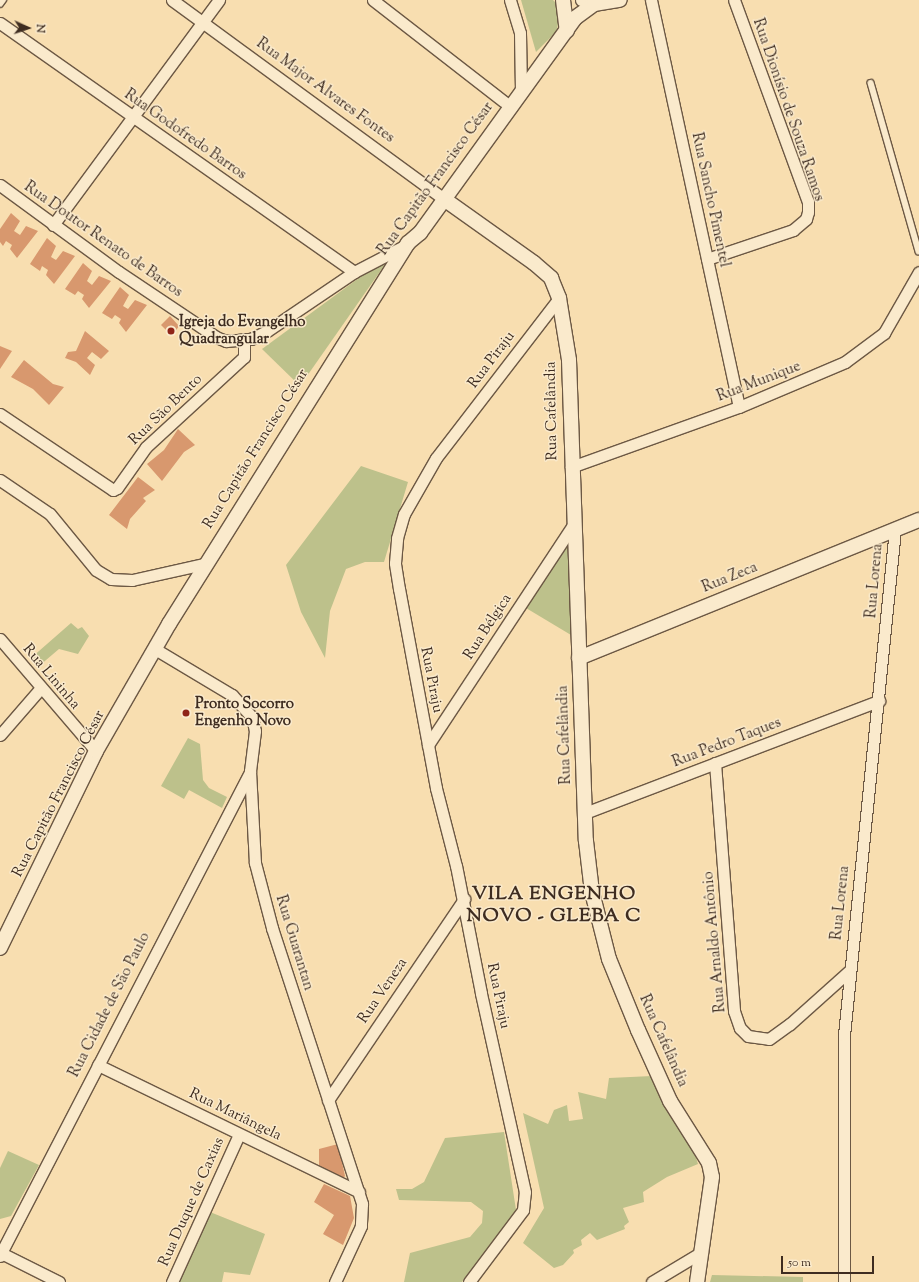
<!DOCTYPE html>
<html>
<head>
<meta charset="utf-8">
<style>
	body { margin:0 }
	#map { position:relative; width:919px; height:1282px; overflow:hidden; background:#f8deb0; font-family:"Sorts Mill Goudy",serif }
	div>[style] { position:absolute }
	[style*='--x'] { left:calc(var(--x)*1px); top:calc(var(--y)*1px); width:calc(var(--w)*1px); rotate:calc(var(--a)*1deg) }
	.green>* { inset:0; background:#bdc18b }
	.building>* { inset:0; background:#d8986e }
	.roads { filter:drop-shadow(1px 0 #6c5844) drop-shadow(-1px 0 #6c5844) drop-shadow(0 1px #6c5844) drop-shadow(0 -1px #6c5844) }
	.service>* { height:5.5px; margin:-2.75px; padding:0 2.75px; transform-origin:2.75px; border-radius:2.75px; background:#faeacc }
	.minor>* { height:11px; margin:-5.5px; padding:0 5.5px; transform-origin:5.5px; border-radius:5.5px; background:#faeacc }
	.tertiary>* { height:14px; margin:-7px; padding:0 7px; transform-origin:7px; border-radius:7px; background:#faeacc }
	.dots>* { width:11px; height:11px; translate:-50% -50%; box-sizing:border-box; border:2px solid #faeacc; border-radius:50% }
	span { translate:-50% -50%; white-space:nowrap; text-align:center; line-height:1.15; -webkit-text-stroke:3px #faeacc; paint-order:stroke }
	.street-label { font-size:15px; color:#3e2c20 }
	.poi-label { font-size:15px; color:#3e2c20; font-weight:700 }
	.left { translate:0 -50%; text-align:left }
	.district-label { font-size:19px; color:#3e2c20; font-weight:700; letter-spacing:1px }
	.north { position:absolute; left:8px; top:8px; width:40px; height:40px; -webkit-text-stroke:3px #faeacc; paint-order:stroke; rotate:93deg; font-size:11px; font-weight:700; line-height:16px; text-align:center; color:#3e2c20 }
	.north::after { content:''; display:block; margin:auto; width:14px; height:18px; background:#3e2c20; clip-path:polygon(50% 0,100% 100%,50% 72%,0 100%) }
	.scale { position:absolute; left:781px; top:1256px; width:93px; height:18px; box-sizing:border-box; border:2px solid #3e2c20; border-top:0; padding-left:5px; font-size:12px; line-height:14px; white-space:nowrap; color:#3e2c20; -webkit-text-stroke:3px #faeacc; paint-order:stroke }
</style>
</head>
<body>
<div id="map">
	<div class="green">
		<i style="clip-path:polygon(521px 0,553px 0,556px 3px,559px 21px,556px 32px,536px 52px)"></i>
		<i style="clip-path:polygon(393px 253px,300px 386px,262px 349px)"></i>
		<i style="clip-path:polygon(361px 466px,408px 482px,384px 562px,365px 562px,346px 569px,330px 611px,325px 658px,301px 612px,286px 565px)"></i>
		<i style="clip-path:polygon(571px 531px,576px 638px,526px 608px)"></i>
		<i style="clip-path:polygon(71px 623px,78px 629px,82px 627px,89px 636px,78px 654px,59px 649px,39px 666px,31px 658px)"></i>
		<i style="clip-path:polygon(188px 738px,200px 744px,203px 780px,209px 788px,227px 797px,222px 808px,189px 790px,184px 799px,161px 786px)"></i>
		<i style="clip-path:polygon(652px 1076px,664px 1106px,694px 1151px,698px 1164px,667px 1177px,643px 1192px,644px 1202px,623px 1208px,629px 1222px,624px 1226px,625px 1229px,597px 1240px,590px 1233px,581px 1240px,582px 1245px,573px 1250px,574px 1253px,563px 1265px,554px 1268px,523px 1243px,544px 1208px,523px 1113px,548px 1124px,554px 1110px,567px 1105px,569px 1121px,583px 1119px,578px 1092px,606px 1099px,609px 1078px)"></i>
		<i style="clip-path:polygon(504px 1132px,516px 1210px,462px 1282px,404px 1282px,410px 1253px,470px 1237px,482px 1223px,483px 1211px,471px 1202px,399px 1200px,396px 1189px,412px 1189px,424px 1182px,445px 1138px)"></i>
		<i style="clip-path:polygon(8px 1151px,39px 1165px,11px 1216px,0 1219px,0 1168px)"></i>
		<i style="clip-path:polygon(210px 1212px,265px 1234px,250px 1275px,224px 1272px,222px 1282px,175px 1282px)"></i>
		<i style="clip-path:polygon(712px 1275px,803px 1277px,803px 1282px,710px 1282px)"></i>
	</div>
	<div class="building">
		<i style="clip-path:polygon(11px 213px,20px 221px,14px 231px,20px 235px,26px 226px,38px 231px,17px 258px,10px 249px,12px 245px,6px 241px,3px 246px,0 242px,0 229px)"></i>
		<i style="clip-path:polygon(47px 238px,56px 246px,51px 257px,56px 260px,63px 251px,75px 256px,54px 284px,46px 275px,48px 270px,42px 266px,40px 271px,30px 264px)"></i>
		<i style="clip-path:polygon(83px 263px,92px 271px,87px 281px,92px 285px,99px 276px,111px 281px,89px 308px,82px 299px,84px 295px,78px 291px,75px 295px,65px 289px)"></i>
		<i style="clip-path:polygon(120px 287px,129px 295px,123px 306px,128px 309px,135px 300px,147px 305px,126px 332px,119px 323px,121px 319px,115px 315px,112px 319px,102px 313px)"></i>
		<i style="clip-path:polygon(170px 316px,179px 326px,172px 336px,161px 325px)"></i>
		<i style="clip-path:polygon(85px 331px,109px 351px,101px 359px,92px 352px,87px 358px,95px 365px,90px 375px,76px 362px,65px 358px,68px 352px,76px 351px)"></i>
		<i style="clip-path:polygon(0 346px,12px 351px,0 369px)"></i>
		<i style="clip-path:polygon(24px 360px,53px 384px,64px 387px,49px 405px,33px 389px,11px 377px)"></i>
		<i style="clip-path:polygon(178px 429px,195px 445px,184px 452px,162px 481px,147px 464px,164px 450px)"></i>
		<i style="clip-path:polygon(138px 477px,155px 490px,143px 498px,146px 501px,130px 519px,127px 529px,109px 515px)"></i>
		<i style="clip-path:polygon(338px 1144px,345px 1176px,342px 1180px,319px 1169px,319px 1149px)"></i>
		<i style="clip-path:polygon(324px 1184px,350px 1196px,354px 1218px,343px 1245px,323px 1234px,334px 1215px,314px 1202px)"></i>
	</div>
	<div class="roads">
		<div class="service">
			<i style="--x:0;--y:4;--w:5;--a:-53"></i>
			<i style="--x:871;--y:83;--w:175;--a:74.1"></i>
		</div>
		<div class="minor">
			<i style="--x:172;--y:0;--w:337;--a:36.2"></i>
			<i style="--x:373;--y:0;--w:175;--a:37.8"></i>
			<i style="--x:510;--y:0;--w:34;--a:73"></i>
			<i style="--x:520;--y:33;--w:59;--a:89"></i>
			<i style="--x:581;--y:0;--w:14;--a:17"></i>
			<i style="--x:651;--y:0;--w:416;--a:77.8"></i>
			<i style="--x:0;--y:23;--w:433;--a:35.1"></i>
			<i style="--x:0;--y:185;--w:147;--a:36.2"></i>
			<i style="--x:119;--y:272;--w:117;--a:33.8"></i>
			<i style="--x:216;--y:337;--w:11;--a:22"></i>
			<i style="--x:226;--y:341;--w:25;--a:-5"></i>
			<i style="--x:251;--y:339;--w:18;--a:-27"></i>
			<i style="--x:267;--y:331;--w:105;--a:-34.1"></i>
			<i style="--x:354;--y:272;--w:61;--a:-27.4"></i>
			<i style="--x:53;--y:225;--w:280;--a:-53.6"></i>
			<i style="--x:707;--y:259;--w:91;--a:-18.6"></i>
			<i style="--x:793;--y:230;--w:17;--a:-40"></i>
			<i style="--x:806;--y:219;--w:7;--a:-74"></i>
			<i style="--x:808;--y:212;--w:10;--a:-90"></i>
			<i style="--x:808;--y:202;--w:215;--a:-110.1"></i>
			<i style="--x:0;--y:414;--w:136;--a:33.9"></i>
			<i style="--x:113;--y:490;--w:4;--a:-27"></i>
			<i style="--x:117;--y:488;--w:50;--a:-54.7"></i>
			<i style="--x:146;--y:447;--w:133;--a:-42.6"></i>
			<i style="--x:244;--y:357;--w:17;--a:-90"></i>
			<i style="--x:571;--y:467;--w:178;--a:-19.7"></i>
			<i style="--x:739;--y:407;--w:115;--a:-23"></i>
			<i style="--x:845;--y:362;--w:49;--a:-36.6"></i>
			<i style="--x:884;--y:333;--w:70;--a:-60.2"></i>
			<i style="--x:0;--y:480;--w:60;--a:34.2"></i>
			<i style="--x:50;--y:514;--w:72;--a:50.6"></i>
			<i style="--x:96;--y:570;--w:17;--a:31"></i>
			<i style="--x:111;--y:579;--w:21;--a:3"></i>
			<i style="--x:132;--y:580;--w:74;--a:-12.5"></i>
			<i style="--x:0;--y:639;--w:148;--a:49.4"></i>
			<i style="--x:155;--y:649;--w:90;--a:30.9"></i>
			<i style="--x:232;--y:695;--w:30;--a:48"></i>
			<i style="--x:252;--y:717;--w:14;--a:78"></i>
			<i style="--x:255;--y:731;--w:40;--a:97.1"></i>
			<i style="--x:250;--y:771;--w:92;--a:86.9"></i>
			<i style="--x:255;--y:863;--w:67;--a:75.3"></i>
			<i style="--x:272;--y:928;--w:290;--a:71.9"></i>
			<i style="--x:362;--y:1204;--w:22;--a:93"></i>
			<i style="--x:361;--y:1226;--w:62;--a:114.9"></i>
			<i style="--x:0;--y:735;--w:61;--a:-49"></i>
			<i style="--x:428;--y:745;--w:263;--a:-56.6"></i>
			<i style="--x:715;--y:763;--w:249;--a:85.6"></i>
			<i style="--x:734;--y:1011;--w:18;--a:71"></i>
			<i style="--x:740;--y:1028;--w:11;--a:45"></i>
			<i style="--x:748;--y:1036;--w:21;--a:8"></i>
			<i style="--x:769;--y:1039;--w:26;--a:-36"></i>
			<i style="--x:790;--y:1024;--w:79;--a:-41.9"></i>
			<i style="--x:585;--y:813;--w:315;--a:-20.9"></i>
			<i style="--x:98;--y:1065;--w:290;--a:25.9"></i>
			<i style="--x:328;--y:1100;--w:243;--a:-55.9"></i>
			<i style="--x:59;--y:1282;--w:65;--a:-153.4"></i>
			<i style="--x:1;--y:1253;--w:542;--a:-62.63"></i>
			<i style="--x:172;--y:1282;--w:162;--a:-65.6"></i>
			<i style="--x:469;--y:1282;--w:90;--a:-53.1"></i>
			<i style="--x:523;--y:1210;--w:18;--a:-84"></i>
			<i style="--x:525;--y:1192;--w:204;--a:-102.5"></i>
			<i style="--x:481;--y:993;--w:129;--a:-101.1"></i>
			<i style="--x:456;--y:866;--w:81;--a:-104.4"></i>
			<i style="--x:436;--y:788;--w:202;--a:-100.5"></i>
			<i style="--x:399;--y:589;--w:26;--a:-99"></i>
			<i style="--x:395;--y:563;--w:25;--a:-85"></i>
			<i style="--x:397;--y:538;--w:25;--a:-74"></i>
			<i style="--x:404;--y:514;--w:64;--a:-60.3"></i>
			<i style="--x:436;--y:458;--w:202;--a:-52.4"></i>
			<i style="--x:652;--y:1282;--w:58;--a:-31"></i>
			<i style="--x:844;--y:1282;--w:247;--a:-90"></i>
			<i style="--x:844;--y:1035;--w:509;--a:-84.24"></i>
		</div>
		<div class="tertiary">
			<i style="--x:563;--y:0;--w:31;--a:83"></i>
			<i style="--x:444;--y:199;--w:110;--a:35.4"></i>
			<i style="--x:534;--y:263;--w:23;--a:41"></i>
			<i style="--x:551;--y:278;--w:22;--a:68"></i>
			<i style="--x:559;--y:298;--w:63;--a:80.8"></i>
			<i style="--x:569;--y:360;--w:481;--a:88"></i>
			<i style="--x:586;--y:841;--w:51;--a:83.3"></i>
			<i style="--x:592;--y:892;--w:69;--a:75.8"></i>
			<i style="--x:609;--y:959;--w:77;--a:67.8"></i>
			<i style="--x:638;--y:1030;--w:78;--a:65.7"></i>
			<i style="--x:670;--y:1101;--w:73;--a:57.8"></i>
			<i style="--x:709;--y:1163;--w:14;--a:78"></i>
			<i style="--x:712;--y:1177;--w:106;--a:98.1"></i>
			<i style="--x:579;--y:658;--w:367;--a:-22.1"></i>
			<i style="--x:0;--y:948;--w:219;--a:-64"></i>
			<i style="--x:96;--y:751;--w:146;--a:-60.1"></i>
			<i style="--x:169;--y:624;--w:450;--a:-57.9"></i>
			<i style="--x:408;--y:243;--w:16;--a:-40"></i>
			<i style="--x:420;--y:233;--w:265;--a:-54.2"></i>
			<i style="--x:575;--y:18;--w:24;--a:-36"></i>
			<i style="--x:594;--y:4;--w:26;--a:-9"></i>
			<i style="--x:0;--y:1252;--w:3;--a:90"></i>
		</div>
	</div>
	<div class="dots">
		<i style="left:171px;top:331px;background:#8f2418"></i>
		<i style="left:186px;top:713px;background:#8f2418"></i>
	</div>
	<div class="street-label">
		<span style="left:325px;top:91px;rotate:36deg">Rua Major Alvares Fontes</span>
		<span style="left:788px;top:110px;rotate:71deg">Rua Dionísio de Souza Ramos</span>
		<span style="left:185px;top:135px;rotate:35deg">Rua Godofredo Barros</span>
		<span style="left:436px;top:179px;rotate:-54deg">Rua Capitão Francisco César</span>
		<span style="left:710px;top:200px;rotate:78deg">Rua Sancho Pimentel</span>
		<span style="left:103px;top:240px;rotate:35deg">Rua Doutor Renato de Barros</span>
		<span style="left:492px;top:360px;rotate:-53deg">Rua Piraju</span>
		<span style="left:759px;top:382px;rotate:-21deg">Rua Munique</span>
		<span style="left:166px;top:410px;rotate:-44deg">Rua São Bento</span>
		<span style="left:552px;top:411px;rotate:-91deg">Rua Cafelândia</span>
		<span style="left:256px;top:449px;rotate:-58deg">Rua Capitão Francisco César</span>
		<span style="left:730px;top:578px;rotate:-22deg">Rua Zeca</span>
		<span style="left:875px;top:581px;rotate:-85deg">Rua Lorena</span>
		<span style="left:488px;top:627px;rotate:-57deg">Rua Bélgica</span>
		<span style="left:51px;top:677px;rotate:50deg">Rua Lininha</span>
		<span style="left:431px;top:680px;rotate:79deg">Rua Piraju</span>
		<span style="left:565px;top:735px;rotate:-92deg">Rua Cafelândia</span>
		<span style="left:727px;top:743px;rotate:-21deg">Rua Pedro Taques</span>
		<span style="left:59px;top:794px;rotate:-63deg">Rua Capitão Francisco César</span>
		<span style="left:841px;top:903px;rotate:-84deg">Rua Lorena</span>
		<span style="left:715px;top:942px;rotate:-95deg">Rua Arnaldo Antônio</span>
		<span style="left:294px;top:943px;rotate:73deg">Rua Guarantan</span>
		<span style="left:383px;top:991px;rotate:-56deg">Rua Veneza</span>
		<span style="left:498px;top:996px;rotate:78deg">Rua Piraju</span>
		<span style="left:110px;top:1005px;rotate:-63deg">Rua Cidade de São Paulo</span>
		<span style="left:663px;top:1041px;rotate:66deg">Rua Cafelândia</span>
		<span style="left:235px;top:1115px;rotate:26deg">Rua Mariângela</span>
		<span style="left:192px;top:1202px;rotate:-66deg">Rua Duque de Caxias</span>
	</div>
	<div class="poi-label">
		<span class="left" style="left:179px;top:331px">Igreja do Evangelho<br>Quadrangular</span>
		<span class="left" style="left:195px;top:713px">Pronto Socorro<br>Engenho Novo</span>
	</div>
	<div class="district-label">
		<span style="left:554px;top:906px">VILA ENGENHO<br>NOVO - GLEBA C</span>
	</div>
	<div class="north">N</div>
	<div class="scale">50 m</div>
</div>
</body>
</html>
